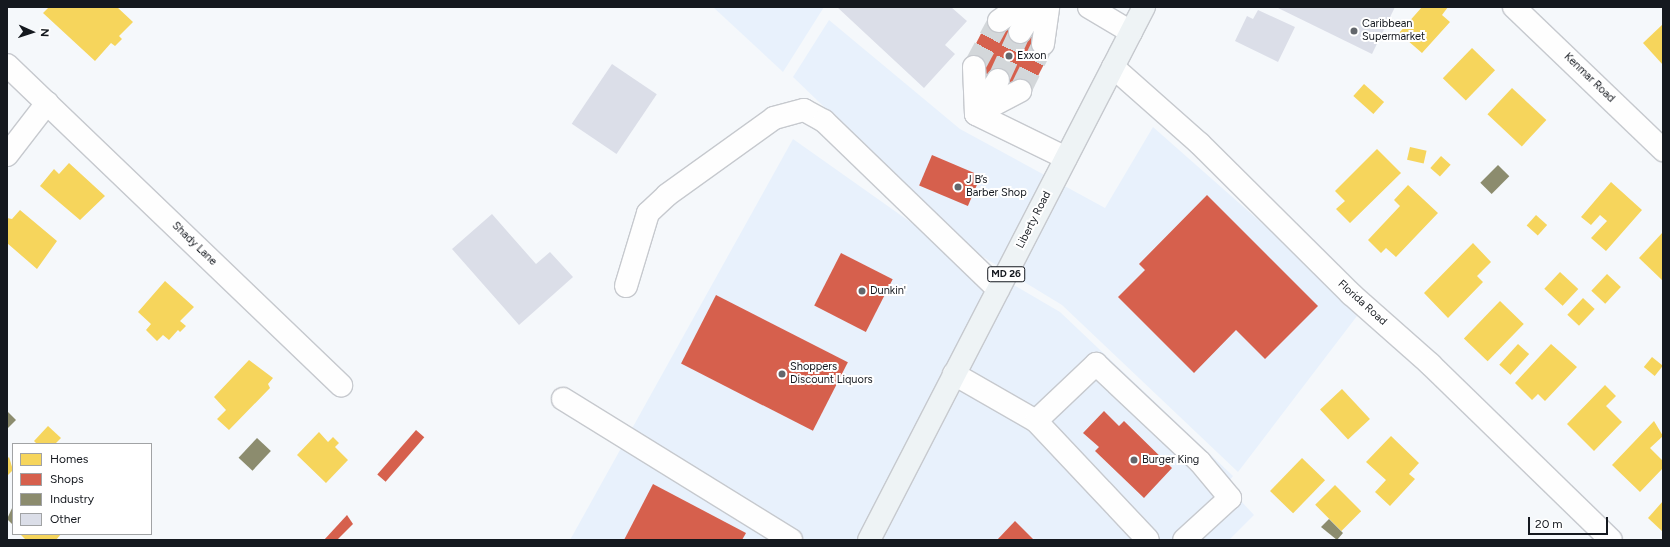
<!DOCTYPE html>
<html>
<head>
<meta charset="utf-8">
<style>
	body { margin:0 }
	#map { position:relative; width:1670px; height:547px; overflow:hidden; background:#f5f8fb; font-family:Figtree,sans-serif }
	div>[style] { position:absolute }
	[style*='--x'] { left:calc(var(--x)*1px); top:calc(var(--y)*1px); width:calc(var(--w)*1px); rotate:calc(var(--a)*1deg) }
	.built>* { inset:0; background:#e8f1fc }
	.homes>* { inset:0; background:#f6d55c; transform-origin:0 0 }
	.shops>* { inset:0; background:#d6604d; transform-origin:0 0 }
	.industry>* { inset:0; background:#8c8c6e; transform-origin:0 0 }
	.building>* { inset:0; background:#dbdee8; transform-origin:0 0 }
	.minor-tunnel>* { height:22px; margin-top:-11px; transform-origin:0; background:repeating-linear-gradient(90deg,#d3d7da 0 22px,transparent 0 33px) }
	.roads { filter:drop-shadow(1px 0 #c6c9ce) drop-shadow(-1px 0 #c6c9ce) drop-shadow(0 1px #c6c9ce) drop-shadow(0 -1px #c6c9ce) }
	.minor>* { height:22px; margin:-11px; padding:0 11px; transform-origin:11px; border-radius:11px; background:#fefefe }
	.major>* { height:22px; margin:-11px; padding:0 11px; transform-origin:11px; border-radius:11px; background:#eef3f5 }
	.dots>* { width:11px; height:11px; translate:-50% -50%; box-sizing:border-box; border:2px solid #fff; border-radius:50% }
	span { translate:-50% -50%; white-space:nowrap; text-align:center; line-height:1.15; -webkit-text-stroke:4px #fff; paint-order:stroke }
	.shield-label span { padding:1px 3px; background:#fff; border:1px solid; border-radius:3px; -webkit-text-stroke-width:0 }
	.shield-label { font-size:10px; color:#15191f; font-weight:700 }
	.poi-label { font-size:11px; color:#15191f }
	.left { translate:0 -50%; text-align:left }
	.street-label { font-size:11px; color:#15191f }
	.frame { position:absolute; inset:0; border:8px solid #15191f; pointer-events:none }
	.legend { position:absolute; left:12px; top:443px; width:140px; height:92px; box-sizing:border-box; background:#fff; border:1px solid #a1a3a5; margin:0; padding:5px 7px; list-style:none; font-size:12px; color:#15191f }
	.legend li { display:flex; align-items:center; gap:8px; height:20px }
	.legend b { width:20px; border:1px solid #a1a3a5 }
	.north { position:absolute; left:12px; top:12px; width:40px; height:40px; -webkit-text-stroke:3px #fff; paint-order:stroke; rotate:93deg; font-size:11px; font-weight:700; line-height:16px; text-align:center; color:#15191f }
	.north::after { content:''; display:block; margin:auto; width:14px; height:18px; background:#15191f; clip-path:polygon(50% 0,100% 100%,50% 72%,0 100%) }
	.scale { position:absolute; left:1528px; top:517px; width:80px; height:18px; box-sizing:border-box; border:2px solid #15191f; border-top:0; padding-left:5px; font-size:12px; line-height:14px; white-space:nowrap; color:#15191f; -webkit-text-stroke:3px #fff; paint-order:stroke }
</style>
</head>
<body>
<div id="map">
	<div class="built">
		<i style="clip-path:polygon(713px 7px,824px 7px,783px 72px)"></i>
		<i style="clip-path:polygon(829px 20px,960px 129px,1105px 208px,1153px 127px,1280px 239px,1357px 316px,1238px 472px,1062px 305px,975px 252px,793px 77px)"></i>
		<i style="clip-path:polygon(793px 139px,933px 238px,1060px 312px,1233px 476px,1226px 485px,1254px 515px,1229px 540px,570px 540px)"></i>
	</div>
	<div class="homes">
		<i style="clip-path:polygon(49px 7px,117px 7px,133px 22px,119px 36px,122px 39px,115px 46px,111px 43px,95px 61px,43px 13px)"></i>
		<i style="clip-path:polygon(1422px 7px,1448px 7px,1442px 15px,1450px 22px,1422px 53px,1399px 33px)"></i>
		<i style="clip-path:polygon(1663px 24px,1663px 65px,1643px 43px)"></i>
		<i style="left:1472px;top:48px;width:32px;height:42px;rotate:44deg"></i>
		<i style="left:1364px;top:84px;width:27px;height:16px;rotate:42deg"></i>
		<i style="left:1512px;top:88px;width:47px;height:36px;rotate:43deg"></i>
		<i style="left:1410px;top:147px;width:17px;height:13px;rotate:13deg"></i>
		<i style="clip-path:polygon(1377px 149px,1401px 173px,1350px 223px,1336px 209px,1345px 201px,1335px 191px)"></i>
		<i style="left:1441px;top:156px;width:13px;height:16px;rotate:42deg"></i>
		<i style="clip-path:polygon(69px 163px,105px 196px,80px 220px,40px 186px,54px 169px,59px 174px)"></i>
		<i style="clip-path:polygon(1611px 182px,1642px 210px,1606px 251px,1591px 238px,1607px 221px,1600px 215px,1591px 225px,1581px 217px)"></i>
		<i style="clip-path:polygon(1408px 185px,1438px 213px,1396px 257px,1386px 248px,1381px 253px,1368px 240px,1400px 206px,1394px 200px)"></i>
		<i style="clip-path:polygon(20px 210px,57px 241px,37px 269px,7px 243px,7px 218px,12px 219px)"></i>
		<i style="left:1536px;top:215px;width:15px;height:14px;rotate:42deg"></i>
		<i style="clip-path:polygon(1663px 232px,1663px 281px,1639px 258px)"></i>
		<i style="clip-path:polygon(1473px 243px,1491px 262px,1477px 276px,1483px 282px,1448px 318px,1424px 293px)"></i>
		<i style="left:1560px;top:272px;width:25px;height:23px;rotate:43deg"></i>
		<i style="left:1607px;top:274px;width:19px;height:23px;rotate:43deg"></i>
		<i style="clip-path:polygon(165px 281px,194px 307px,180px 321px,186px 326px,180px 332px,178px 330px,169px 340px,163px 335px,157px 341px,146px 330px,151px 324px,138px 312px)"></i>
		<i style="left:1583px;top:298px;width:16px;height:23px;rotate:43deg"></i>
		<i style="left:1500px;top:301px;width:33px;height:52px;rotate:44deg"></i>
		<i style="left:1518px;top:344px;width:15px;height:28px;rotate:42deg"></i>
		<i style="clip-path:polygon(1551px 344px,1577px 367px,1545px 401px,1538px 394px,1532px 400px,1515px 383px)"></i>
		<i style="left:1652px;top:357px;width:14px;height:13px;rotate:39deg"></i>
		<i style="clip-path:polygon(249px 360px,273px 378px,268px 384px,270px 388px,229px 430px,217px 419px,226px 410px,214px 397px)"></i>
		<i style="clip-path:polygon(1605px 385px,1616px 396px,1606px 406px,1622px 422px,1594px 451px,1567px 424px)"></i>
		<i style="left:1342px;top:389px;width:41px;height:30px;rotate:47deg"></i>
		<i style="clip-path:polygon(1654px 421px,1663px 436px,1650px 448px,1663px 461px,1663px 468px,1640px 492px,1612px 465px)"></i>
		<i style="clip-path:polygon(48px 426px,61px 438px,55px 444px,37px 444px,34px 441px)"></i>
		<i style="clip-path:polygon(319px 432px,328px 442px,333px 437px,339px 443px,335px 447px,348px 460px,326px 483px,297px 455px)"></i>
		<i style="clip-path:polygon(1391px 436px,1419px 463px,1409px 474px,1415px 479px,1390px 506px,1375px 492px,1386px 480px,1366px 462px)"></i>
		<i style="clip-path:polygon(9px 457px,13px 470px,7px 476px,7px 459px)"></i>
		<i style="left:1302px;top:458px;width:32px;height:46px;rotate:44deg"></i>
		<i style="left:1335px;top:485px;width:37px;height:28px;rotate:45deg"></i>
		<i style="clip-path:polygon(1663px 501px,1663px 532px,1648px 518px)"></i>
		<i style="clip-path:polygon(20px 534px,61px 534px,56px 540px,26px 540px)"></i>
	</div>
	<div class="shops">
		<i style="left:990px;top:16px;width:70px;height:53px;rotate:27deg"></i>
		<i style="left:932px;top:155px;width:53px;height:33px;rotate:23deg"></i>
		<i style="clip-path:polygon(1207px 195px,1318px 306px,1265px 359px,1236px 330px,1194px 373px,1118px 297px,1145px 270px,1139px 264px)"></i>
		<i style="left:841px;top:253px;width:58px;height:59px;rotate:27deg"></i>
		<i style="left:716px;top:295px;width:148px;height:77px;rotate:27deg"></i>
		<i style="clip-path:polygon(1104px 411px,1119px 426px,1124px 421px,1172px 468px,1144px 498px,1095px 451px,1099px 447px,1083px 433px)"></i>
		<i style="left:416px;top:430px;width:11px;height:59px;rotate:41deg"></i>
		<i style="clip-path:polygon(653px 484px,746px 533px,742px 540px,624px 540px)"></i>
		<i style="clip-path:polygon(347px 515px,353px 524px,337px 540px,324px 540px)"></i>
		<i style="clip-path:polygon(1015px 521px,1034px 540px,997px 540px)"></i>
	</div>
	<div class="industry">
		<i style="left:1498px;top:165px;width:16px;height:25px;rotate:45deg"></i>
		<i style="clip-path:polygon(7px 411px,16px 420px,7px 429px)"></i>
		<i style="left:257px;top:438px;width:19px;height:27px;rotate:43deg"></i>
		<i style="clip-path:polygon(13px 506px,13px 525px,7px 519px)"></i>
		<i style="clip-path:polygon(1329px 519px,1343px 533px,1337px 540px,1321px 527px)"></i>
	</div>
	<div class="building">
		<i style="clip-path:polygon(837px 7px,951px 7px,967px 21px,945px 45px,955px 54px,924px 88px)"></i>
		<i style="clip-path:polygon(1276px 7px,1395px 7px,1372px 54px)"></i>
		<i style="clip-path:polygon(1258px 10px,1295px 27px,1278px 62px,1235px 41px,1247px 16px,1253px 19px)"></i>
		<i style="left:612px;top:64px;width:54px;height:72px;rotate:34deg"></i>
		<i style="clip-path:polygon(492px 214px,536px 264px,550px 252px,573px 277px,519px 325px,452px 249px)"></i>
	</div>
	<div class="minor-tunnel">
		<i style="--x:974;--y:67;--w:52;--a:-61.5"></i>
		<i style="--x:998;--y:80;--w:53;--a:-65.4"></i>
		<i style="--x:1020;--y:91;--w:52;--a:-63.9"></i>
	</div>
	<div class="roads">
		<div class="minor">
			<i style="--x:1089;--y:7;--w:49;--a:30.8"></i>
			<i style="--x:1514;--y:7;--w:207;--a:43.8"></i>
			<i style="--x:999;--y:21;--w:24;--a:-36"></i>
			<i style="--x:1020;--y:32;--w:30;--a:-57"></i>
			<i style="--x:1043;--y:44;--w:37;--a:-82"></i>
			<i style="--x:7;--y:65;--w:463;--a:43.8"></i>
			<i style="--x:974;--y:67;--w:47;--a:87.6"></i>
			<i style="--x:976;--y:114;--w:100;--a:26.1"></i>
			<i style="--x:1113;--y:67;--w:116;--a:41.5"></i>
			<i style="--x:1200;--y:144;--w:213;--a:44.8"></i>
			<i style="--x:1351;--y:294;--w:106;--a:41.5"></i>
			<i style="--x:1430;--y:364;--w:252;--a:44.2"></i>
			<i style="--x:998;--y:80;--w:40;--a:122.9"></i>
			<i style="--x:976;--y:114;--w:50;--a:-27.6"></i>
			<i style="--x:7;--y:155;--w:66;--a:-52.4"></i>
			<i style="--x:626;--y:286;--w:76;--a:-73.2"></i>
			<i style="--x:648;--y:213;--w:26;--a:-43"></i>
			<i style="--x:667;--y:195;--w:132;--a:-35.7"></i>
			<i style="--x:774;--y:118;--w:31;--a:-15"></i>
			<i style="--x:804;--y:110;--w:23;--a:29"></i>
			<i style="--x:824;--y:121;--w:242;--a:44"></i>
			<i style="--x:954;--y:374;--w:95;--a:29.8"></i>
			<i style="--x:1036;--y:421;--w:163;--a:46.7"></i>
			<i style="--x:563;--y:399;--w:268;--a:31.7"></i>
			<i style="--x:1036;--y:421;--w:83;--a:-43.5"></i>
			<i style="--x:1096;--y:364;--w:143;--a:43.3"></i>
			<i style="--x:1200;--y:462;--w:47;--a:50.2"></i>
			<i style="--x:1230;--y:498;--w:62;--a:137.6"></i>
		</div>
		<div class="major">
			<i style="--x:869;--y:540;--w:600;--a:-62.71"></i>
		</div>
	</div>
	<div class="dots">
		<i style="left:1354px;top:31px;background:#63676c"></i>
		<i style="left:1009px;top:56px;background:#63676c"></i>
		<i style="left:958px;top:187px;background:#63676c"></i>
		<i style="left:862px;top:291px;background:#63676c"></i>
		<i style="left:782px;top:374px;background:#63676c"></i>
		<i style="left:1134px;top:460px;background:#63676c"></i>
	</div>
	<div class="shield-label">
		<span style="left:1006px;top:274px">MD 26</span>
	</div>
	<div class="poi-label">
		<span class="left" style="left:1362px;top:31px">Caribbean<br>Supermarket</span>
		<span class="left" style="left:1017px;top:56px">Exxon</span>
		<span class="left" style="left:966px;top:187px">J B’s<br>Barber Shop</span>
		<span class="left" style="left:870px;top:291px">Dunkin'</span>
		<span class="left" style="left:790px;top:374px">Shoppers<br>Discount Liquors</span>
		<span class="left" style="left:1142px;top:460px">Burger King</span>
	</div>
	<div class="street-label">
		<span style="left:1589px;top:78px;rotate:44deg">Kenmar Road</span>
		<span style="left:1034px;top:220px;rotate:-63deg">Liberty Road</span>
		<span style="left:194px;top:244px;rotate:44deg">Shady Lane</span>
		<span style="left:1362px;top:303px;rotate:42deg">Florida Road</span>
	</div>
	<div class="frame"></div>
	<ul class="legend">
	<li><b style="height:11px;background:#f6d55c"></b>Homes</li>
	<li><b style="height:11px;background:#d6604d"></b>Shops</li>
	<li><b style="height:11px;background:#8c8c6e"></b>Industry</li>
	<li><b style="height:11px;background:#dbdee8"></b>Other</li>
	</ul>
	<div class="north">N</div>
	<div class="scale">20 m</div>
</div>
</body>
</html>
